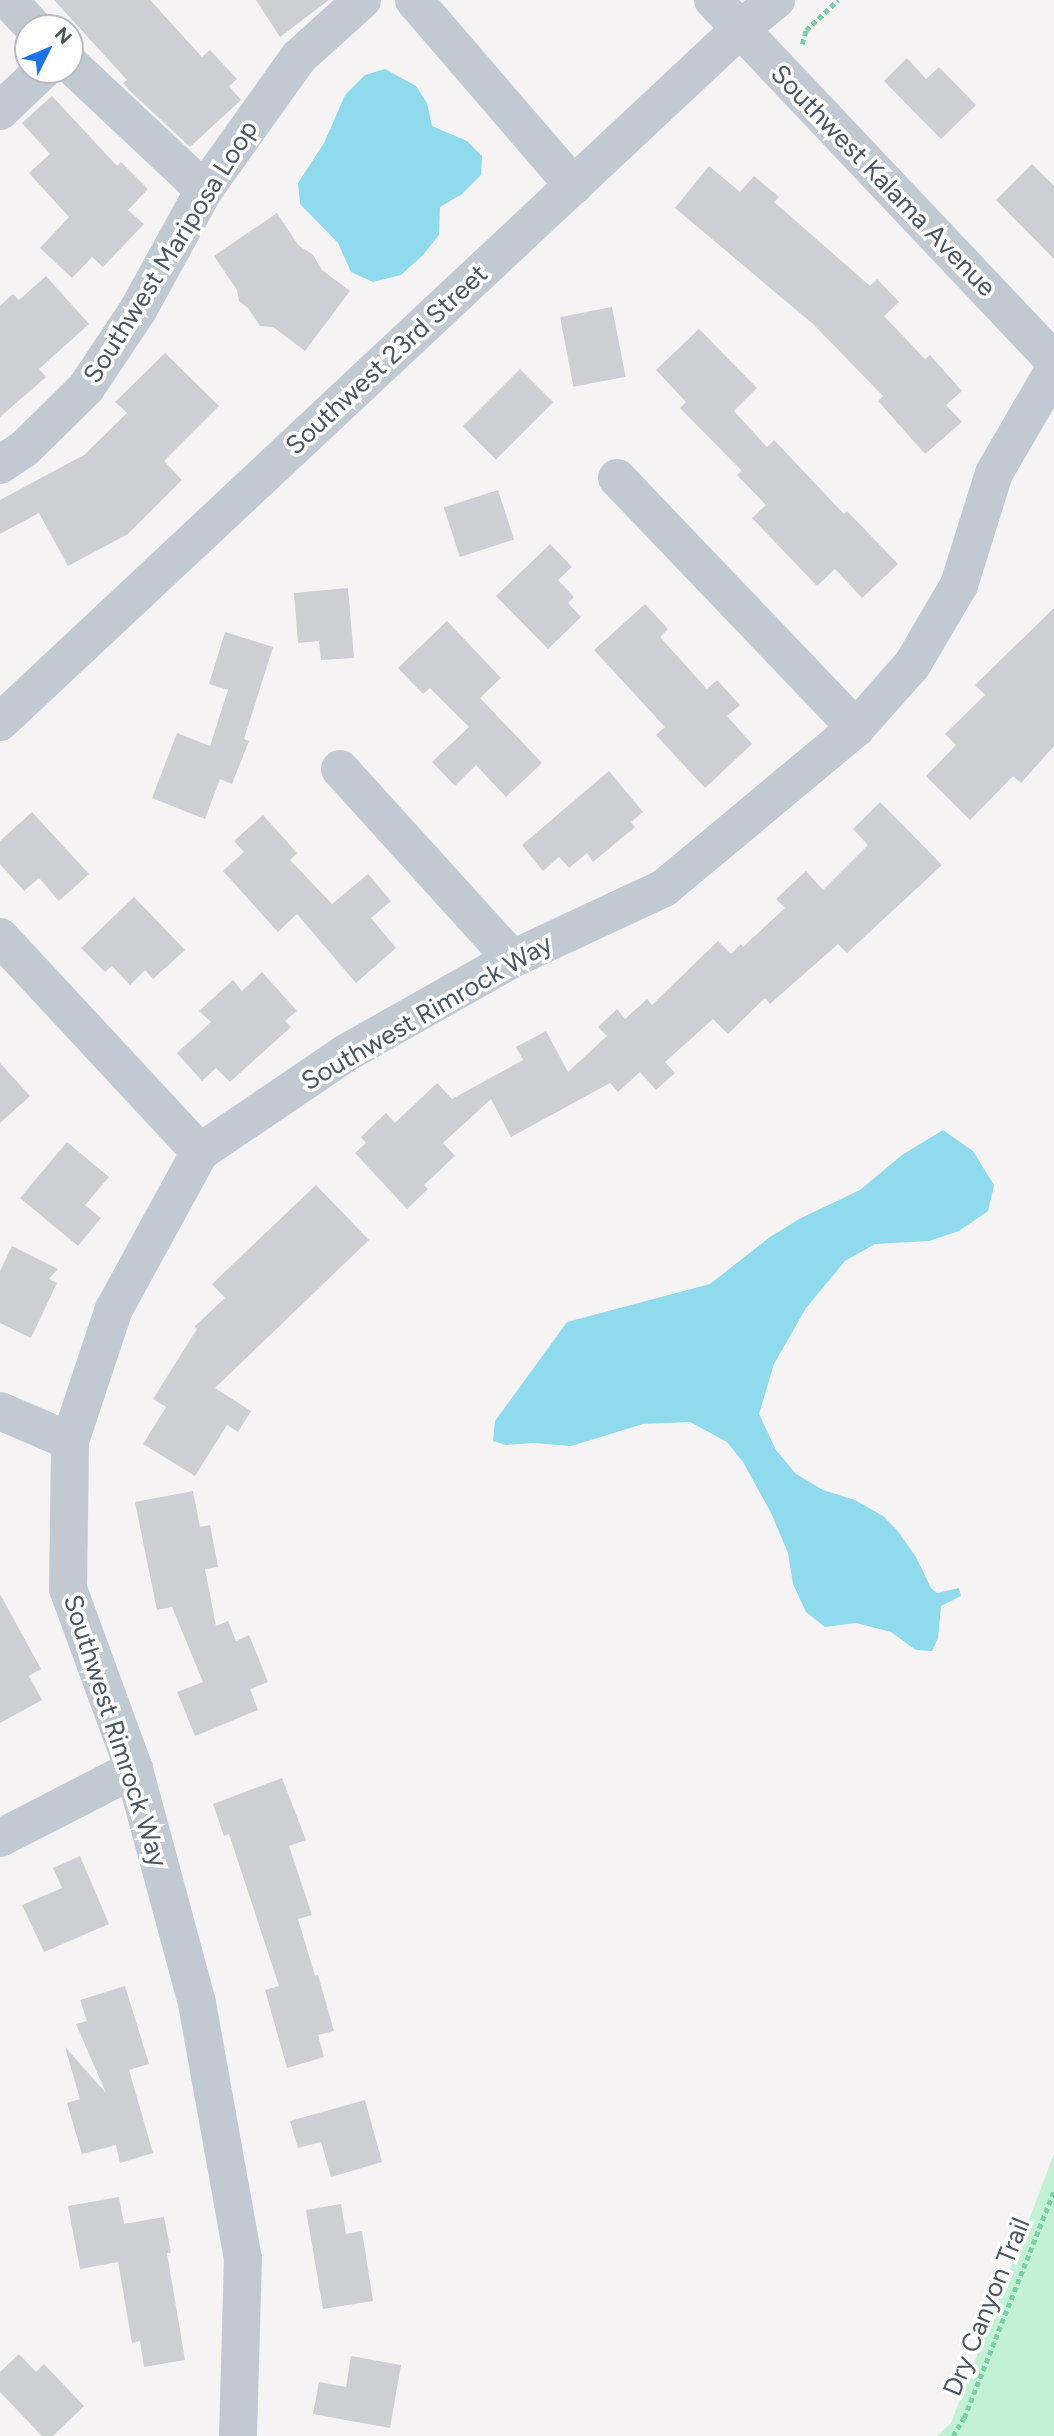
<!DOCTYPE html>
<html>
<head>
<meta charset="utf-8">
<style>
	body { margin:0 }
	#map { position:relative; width:1054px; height:2436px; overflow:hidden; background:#f5f3f3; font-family:Figtree,sans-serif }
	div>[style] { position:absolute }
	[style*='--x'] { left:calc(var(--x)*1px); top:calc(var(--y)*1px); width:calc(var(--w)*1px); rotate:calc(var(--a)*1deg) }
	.green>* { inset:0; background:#c3f1d5 }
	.water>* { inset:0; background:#90daee }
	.building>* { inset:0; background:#cdcfd5; transform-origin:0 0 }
	.path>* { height:4.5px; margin-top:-2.25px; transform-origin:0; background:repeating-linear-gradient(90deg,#7ad0a6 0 5px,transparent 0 8.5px) }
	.minor>* { height:38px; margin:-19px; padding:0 19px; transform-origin:19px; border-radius:19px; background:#c1cad2 }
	span { translate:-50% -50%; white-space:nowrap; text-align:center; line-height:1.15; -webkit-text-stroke:7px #fff; paint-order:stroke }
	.street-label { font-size:26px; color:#4a5661 }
	.north { position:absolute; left:14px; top:14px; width:70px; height:70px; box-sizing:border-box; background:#fff; border:2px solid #b7bbc0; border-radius:50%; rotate:47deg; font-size:19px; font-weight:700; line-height:28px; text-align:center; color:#4a5661 }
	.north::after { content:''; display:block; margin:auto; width:24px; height:32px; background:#1a73e8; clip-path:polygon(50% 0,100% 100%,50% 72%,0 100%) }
</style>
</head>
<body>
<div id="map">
	<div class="green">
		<i style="clip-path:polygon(1054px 2154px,1054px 2436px,937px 2436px,951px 2423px)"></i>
	</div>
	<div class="water">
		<i style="clip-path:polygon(385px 69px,416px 86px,427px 103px,432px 126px,467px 141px,482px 156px,481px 175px,462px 194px,440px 207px,439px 235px,423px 255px,401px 275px,373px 282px,351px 272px,338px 243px,300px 204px,298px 183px,324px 143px,345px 95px,365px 75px)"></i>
		<i style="clip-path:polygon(943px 1130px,973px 1151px,994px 1185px,988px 1211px,959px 1231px,929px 1241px,875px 1244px,845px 1261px,806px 1308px,774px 1364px,759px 1414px,776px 1450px,796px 1474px,823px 1490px,855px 1500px,883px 1516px,897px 1530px,916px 1557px,931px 1588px,937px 1593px,959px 1588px,961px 1596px,941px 1606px,938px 1638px,932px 1651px,916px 1650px,891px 1632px,856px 1623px,825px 1627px,806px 1612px,793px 1584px,788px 1553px,771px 1513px,743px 1462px,727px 1442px,690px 1422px,643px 1424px,571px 1446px,534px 1443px,506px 1445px,493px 1441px,495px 1421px,567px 1322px,710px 1284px,770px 1237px,801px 1218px,860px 1190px,902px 1155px)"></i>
	</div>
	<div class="building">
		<i style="clip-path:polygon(54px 0,150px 0,202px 57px,210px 50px,237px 79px,229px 86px,241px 100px,190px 147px,129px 90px,123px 83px,127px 80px)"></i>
		<i style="clip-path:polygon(256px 0,329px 0,280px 37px)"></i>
		<i style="clip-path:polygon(907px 58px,926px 79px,939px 67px,976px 105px,941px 139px,884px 81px)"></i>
		<i style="clip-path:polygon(52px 96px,117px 166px,121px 162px,148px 189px,128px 210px,144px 224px,103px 267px,92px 257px,72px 278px,40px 248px,69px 217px,29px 173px,50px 154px,22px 123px)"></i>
		<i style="clip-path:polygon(1032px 164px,1054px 186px,1054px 259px,996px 200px)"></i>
		<i style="clip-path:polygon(709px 166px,740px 192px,754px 176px,779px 197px,774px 202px,870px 286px,877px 279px,899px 302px,884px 316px,925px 359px,930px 355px,962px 391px,946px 405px,962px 422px,925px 454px,878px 401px,883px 396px,813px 324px,675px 208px)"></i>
		<i style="clip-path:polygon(277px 213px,298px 245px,313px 255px,322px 270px,350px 291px,305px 351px,273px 327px,260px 326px,248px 308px,239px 301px,237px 290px,214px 256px)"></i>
		<i style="clip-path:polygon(46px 276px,89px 324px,39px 369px,46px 377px,0 417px,0 306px,13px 294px,19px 300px)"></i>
		<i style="left:612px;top:307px;width:71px;height:53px;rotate:79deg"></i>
		<i style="clip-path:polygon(699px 329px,757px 388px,734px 411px,767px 447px,774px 440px,844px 514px,847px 511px,898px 564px,862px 598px,835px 569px,817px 586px,752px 518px,766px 505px,737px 475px,742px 471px,680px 408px,686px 402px,656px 370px)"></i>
		<i style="clip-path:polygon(165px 353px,219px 406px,164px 461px,182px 480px,128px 534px,68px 566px,39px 513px,0 534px,0 500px,84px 455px,127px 413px,115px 402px)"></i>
		<i style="left:520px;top:369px;width:47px;height:81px;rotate:45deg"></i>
		<i style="left:498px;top:490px;width:52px;height:57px;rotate:72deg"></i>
		<i style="clip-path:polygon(550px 544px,572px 567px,558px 580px,574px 597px,568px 603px,581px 617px,548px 649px,496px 596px)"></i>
		<i style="clip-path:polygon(348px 588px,354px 658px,321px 660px,319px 641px,298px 643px,294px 593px)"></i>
		<i style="clip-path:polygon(645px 604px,668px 629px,660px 637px,707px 689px,717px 680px,740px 705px,727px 716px,752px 744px,705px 788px,656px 735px,665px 727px,594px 650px)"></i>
		<i style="clip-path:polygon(1054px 608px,1054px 746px,1021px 783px,1013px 776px,970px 820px,926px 776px,956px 745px,945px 734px,985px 695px,975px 685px)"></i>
		<i style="clip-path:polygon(447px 621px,501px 678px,480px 698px,542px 763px,506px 797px,476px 765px,455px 786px,432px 762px,469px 727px,430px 688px,423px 694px,398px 668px)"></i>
		<i style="clip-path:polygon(225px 632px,273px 647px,244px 739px,249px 741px,232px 784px,220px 779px,205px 819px,152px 798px,177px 733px,210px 746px,228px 690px,209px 684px)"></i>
		<i style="clip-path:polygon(609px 771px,643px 812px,631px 822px,635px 827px,593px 862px,587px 853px,569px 868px,559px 857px,543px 871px,522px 845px)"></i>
		<i style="clip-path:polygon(880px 802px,942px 865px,847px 953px,838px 944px,770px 1004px,765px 998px,728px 1034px,713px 1019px,665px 1062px,675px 1073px,656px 1090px,640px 1072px,618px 1092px,610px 1083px,511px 1137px,491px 1099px,443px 1143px,455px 1156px,424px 1185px,428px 1189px,407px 1209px,355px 1153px,366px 1143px,361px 1137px,386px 1113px,395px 1123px,437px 1083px,452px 1099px,523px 1060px,516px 1047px,546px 1031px,568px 1072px,607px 1036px,598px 1027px,617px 1009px,625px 1019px,647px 999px,652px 1005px,718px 941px,731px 954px,741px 944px,743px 947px,785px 908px,776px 899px,806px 871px,823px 890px,868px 845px,853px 829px)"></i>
		<i style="clip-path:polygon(32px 812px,89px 874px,59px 901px,39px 878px,24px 891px,0 864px,0 841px)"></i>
		<i style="clip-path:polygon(263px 815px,297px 853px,290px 860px,332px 904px,368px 874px,391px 901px,371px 918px,396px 948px,356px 983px,297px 914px,278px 932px,223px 871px,244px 852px,234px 841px)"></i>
		<i style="clip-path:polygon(134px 897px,185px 950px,153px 979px,145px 970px,130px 985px,112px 966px,105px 972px,81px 948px)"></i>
		<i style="clip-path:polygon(262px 972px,297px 1011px,285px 1021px,291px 1027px,230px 1082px,216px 1068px,202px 1081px,177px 1053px,211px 1022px,199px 1011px,233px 980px,242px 991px)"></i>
		<i style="clip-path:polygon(0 1063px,30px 1096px,0 1123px)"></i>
		<i style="clip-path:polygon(67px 1142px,109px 1177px,85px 1205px,101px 1218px,78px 1246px,20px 1198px)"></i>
		<i style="clip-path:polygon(316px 1185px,369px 1240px,215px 1388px,251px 1411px,238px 1432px,227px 1425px,195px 1476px,143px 1444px,166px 1407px,153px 1399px,197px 1329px,194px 1327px,225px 1298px,212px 1284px)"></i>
		<i style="clip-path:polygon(12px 1246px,58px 1269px,49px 1279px,57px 1283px,31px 1338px,0 1323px,0 1271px)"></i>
		<i style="clip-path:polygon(193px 1491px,200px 1527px,210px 1525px,218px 1567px,205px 1569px,216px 1626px,228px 1621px,236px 1641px,249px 1635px,268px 1682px,250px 1689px,258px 1710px,195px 1736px,177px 1692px,203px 1682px,172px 1607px,157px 1610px,135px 1502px)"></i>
		<i style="clip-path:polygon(0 1594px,41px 1669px,29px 1676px,42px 1700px,0 1723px)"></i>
		<i style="clip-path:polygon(282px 1778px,306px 1840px,289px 1846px,312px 1915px,298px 1919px,315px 1976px,318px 1975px,334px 2031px,318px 2035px,324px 2057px,287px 2068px,265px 1990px,279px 1986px,229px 1834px,224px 1836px,213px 1804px)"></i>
		<i style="clip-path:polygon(80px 1856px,109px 1924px,44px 1952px,22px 1905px,62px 1888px,53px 1868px)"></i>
		<i style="clip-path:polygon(125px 1986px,149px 2064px,129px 2070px,153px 2153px,120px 2163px,116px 2145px,82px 2154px,67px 2103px,80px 2099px,65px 2047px,106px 2093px,76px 2024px,87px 2021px,80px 2000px)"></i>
		<i style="clip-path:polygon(365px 2100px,382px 2162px,331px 2177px,321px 2142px,298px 2148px,290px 2121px)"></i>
		<i style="clip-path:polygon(119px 2197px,124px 2224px,164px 2217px,171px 2253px,167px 2253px,185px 2360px,144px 2367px,140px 2341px,132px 2343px,118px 2262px,80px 2269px,68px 2206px)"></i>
		<i style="clip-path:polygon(341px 2204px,346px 2234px,362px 2231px,373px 2301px,323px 2309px,306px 2210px)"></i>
		<i style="clip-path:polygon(19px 2354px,36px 2372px,44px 2364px,84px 2406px,53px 2436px,42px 2436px,0 2392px,0 2372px)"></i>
		<i style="clip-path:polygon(351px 2356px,401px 2365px,390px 2428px,313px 2414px,319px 2382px,346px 2387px)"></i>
	</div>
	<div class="path">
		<i style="--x:802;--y:44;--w:15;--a:-74"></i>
		<i style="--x:806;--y:30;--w:44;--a:-43.2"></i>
		<i style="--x:953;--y:2436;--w:21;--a:-59"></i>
		<i style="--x:964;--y:2418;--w:244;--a:-68.4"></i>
	</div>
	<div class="minor">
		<i style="--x:8;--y:0;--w:38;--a:47"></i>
		<i style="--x:414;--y:0;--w:245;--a:49.3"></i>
		<i style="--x:713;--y:0;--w:496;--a:46.6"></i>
		<i style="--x:70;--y:64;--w:184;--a:43.2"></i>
		<i style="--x:0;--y:111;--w:59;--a:-43.6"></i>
		<i style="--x:0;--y:465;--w:29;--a:-34"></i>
		<i style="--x:24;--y:449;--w:87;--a:-44.5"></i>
		<i style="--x:86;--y:388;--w:94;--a:-56.3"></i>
		<i style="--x:138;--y:310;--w:137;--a:-61.2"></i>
		<i style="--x:204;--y:190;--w:163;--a:-54.5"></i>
		<i style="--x:299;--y:57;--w:85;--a:-42.1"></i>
		<i style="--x:617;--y:478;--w:346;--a:46.3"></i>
		<i style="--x:0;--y:722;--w:1012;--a:-43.12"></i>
		<i style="--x:739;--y:30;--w:48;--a:-39"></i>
		<i style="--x:340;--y:769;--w:256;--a:47.8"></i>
		<i style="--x:0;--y:937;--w:294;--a:47.1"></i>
		<i style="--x:0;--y:1411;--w:76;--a:23.2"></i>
		<i style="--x:0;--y:1838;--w:151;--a:-27.2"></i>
		<i style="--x:238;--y:2436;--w:177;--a:-88.4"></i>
		<i style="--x:243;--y:2259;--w:260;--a:-100.2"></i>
		<i style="--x:197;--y:2003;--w:242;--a:-105.1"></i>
		<i style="--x:134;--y:1769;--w:192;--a:-110.1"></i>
		<i style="--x:68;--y:1589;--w:148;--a:-89.2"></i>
		<i style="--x:70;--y:1441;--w:139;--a:-71.6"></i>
		<i style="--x:114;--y:1309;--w:179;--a:-61.3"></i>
		<i style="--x:200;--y:1152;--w:176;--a:-34.1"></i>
		<i style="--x:346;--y:1053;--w:191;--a:-29.5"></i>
		<i style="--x:512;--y:959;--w:168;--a:-25"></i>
		<i style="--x:664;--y:888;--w:250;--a:-39.8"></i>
		<i style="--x:856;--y:728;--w:84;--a:-48.4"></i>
		<i style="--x:912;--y:665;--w:93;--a:-59.6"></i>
		<i style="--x:959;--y:585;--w:117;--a:-72.6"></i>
		<i style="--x:994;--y:473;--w:119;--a:-59.8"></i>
	</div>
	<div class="street-label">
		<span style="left:883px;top:181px;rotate:46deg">Southwest Kalama Avenue</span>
		<span style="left:171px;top:252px;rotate:-58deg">Southwest Mariposa Loop</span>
		<span style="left:387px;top:360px;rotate:-43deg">Southwest 23rd Street</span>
		<span style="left:427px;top:1013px;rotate:-30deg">Southwest Rimrock Way</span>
		<span style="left:115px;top:1731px;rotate:72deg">Southwest Rimrock Way</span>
		<span style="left:987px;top:2307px;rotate:-68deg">Dry Canyon Trail</span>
	</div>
	<div class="north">N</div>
</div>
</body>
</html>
